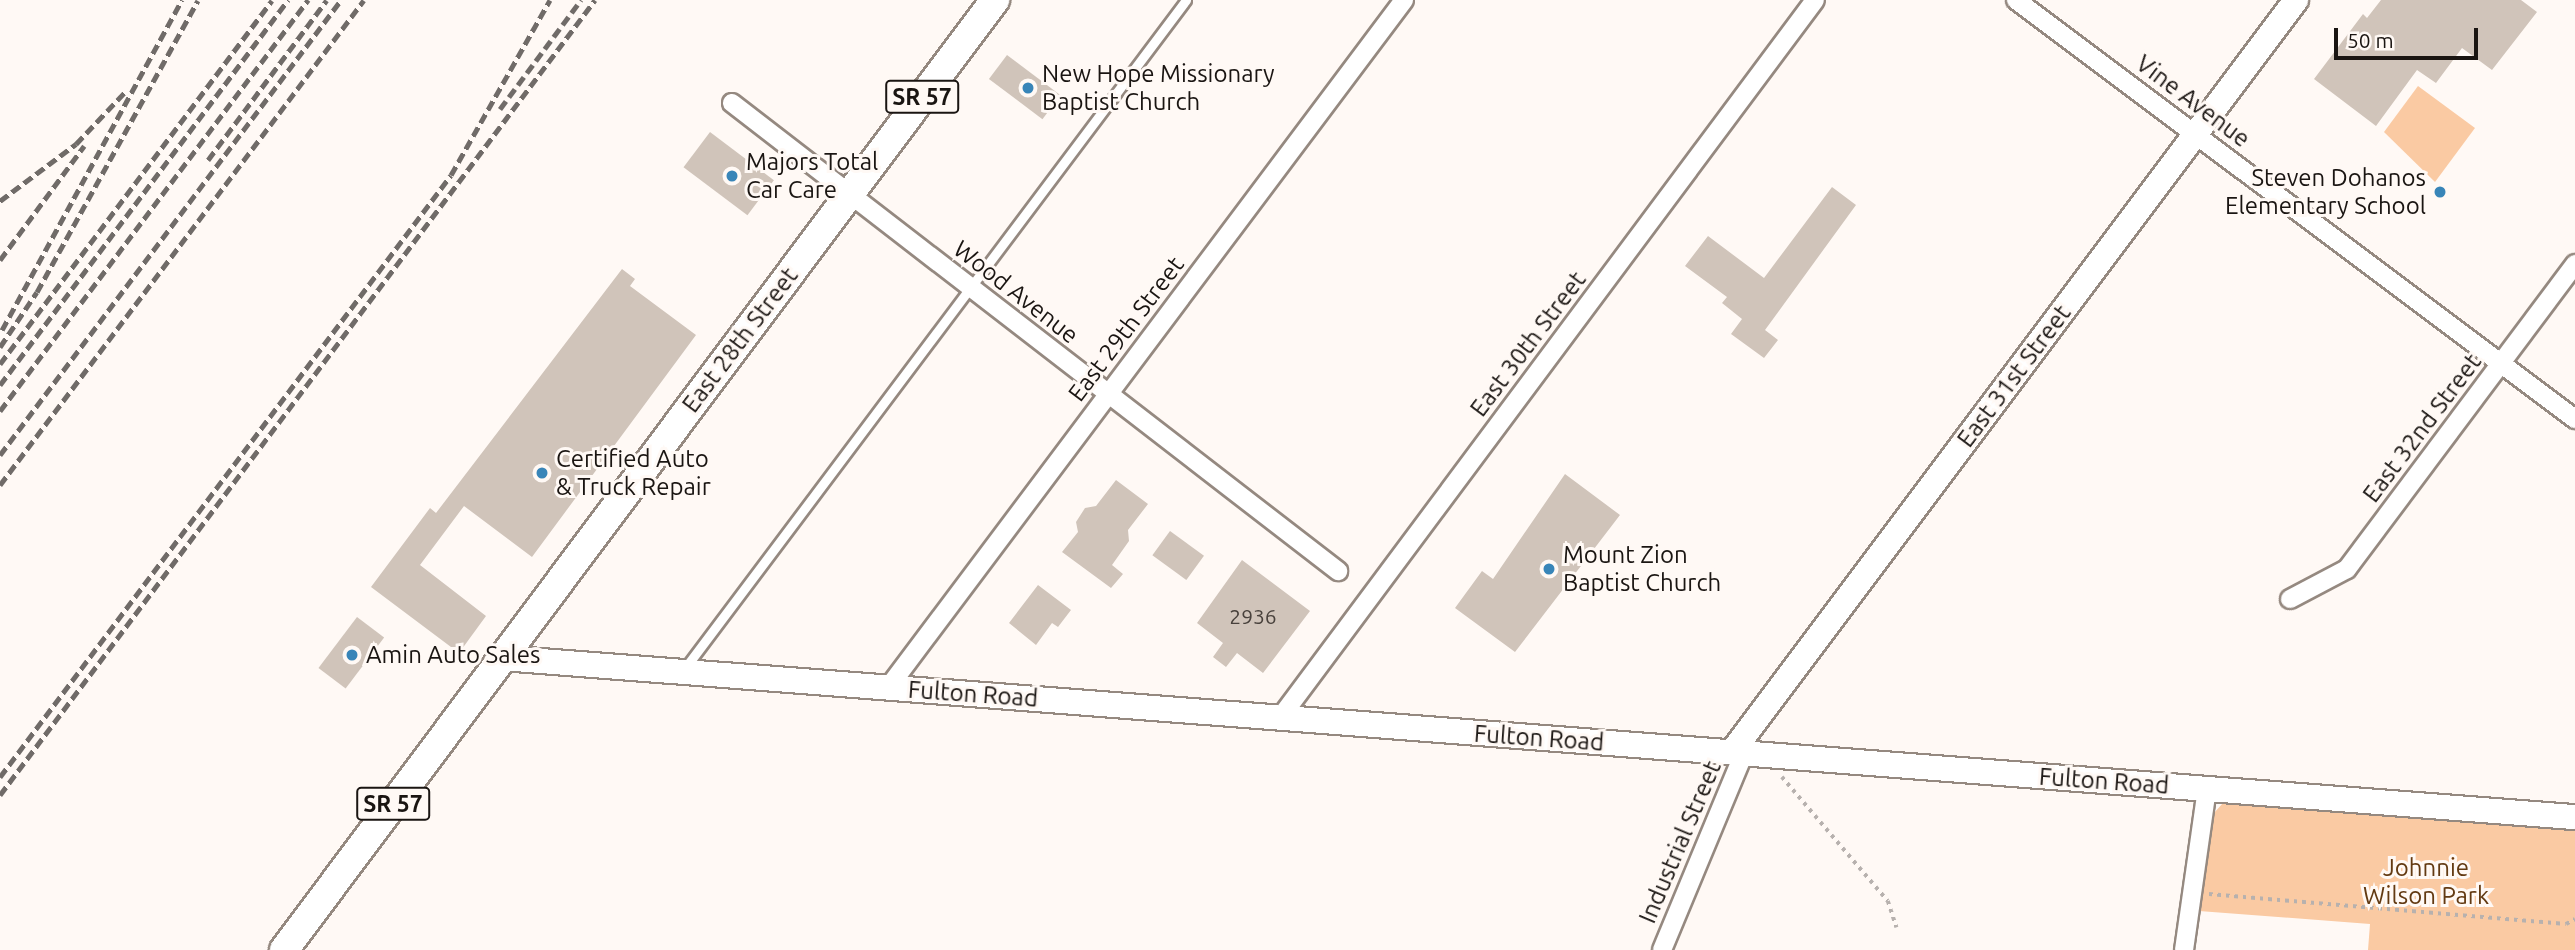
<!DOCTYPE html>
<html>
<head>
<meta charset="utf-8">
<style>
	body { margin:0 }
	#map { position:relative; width:2575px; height:950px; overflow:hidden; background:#fff9f5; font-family:Ubuntu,sans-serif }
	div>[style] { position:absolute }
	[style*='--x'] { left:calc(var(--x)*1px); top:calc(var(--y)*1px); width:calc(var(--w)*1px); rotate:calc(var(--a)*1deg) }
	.green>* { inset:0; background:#facaa3 }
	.building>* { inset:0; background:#d0c4ba; transform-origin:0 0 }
	.path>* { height:3.5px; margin-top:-1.75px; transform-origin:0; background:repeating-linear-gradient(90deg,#b7b1ae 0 3.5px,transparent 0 8.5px) }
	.roads { filter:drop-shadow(2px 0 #958980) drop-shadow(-2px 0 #958980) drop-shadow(0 2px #958980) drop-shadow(0 -2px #958980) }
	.lane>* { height:9px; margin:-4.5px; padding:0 4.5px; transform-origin:4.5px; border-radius:4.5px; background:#fff }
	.street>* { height:18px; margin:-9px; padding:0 9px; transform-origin:9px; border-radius:9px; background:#fff }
	.secondary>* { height:24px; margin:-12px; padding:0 12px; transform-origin:12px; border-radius:12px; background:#fff }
	.primary>* { height:28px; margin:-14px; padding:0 14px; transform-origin:14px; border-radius:14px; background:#fff }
	.rail>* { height:5px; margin-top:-2.5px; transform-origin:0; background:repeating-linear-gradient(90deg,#706b68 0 10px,transparent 0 15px) }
	.dots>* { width:19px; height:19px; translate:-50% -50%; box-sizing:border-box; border:4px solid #fff9f5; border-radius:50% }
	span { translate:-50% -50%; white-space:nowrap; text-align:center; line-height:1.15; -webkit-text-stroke:6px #fff9f5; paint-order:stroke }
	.number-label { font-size:21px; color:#48413c }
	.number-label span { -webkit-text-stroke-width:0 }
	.shield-label span { padding:2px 5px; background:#fff9f5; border:2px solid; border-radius:5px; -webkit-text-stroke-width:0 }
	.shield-label { font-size:23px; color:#1a1512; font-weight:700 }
	.poi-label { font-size:24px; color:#1a1512 }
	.left { translate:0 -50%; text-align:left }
	.right { translate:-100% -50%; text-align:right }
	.street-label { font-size:24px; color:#1a1512 }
	.park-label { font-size:24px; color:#633a12 }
	.scale { position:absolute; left:2334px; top:28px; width:144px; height:32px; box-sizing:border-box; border:4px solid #1a1512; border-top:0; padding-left:9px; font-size:21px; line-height:24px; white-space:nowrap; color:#1a1512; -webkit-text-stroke:5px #fff9f5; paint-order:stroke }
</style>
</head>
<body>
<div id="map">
	<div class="green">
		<i style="clip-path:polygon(2418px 86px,2475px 128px,2435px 182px,2384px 132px)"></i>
		<i style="clip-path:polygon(2236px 799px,2575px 826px,2575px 950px,2368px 950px,2370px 924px,2199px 911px,2214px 813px,2223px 803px)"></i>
	</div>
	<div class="building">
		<i style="clip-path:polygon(2381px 0,2521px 0,2537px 12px,2492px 70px,2462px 48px,2436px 83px,2417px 70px,2376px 126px,2314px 79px,2363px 14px,2367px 18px)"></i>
		<i style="left:1007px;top:55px;width:67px;height:30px;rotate:37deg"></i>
		<i style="left:710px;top:132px;width:80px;height:44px;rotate:37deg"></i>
		<i style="clip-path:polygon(1832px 187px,1856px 205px,1765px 330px,1778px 340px,1764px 358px,1731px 334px,1742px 319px,1722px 303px,1727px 297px,1685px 266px,1708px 236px,1764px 278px)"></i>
		<i style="clip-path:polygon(622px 269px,635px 279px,630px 286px,696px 335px,532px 557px,464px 506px,420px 565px,486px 616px,459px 653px,371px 587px,430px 508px,436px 513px)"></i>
		<i style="clip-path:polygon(1565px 474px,1620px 515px,1515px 652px,1455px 608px,1482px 571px,1493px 579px)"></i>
		<i style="clip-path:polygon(1116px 480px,1148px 504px,1128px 530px,1129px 541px,1112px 565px,1123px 574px,1111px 588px,1062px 552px,1078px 532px,1076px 522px,1085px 508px,1096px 506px)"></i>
		<i style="left:1170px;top:531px;width:42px;height:30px;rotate:36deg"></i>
		<i style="clip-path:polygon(1242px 560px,1310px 611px,1263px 673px,1237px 653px,1226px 667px,1213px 657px,1223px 643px,1197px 623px)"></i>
		<i style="clip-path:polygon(1038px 585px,1071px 610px,1058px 627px,1052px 623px,1036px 645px,1009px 623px)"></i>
		<i style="left:357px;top:617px;width:34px;height:64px;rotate:37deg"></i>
	</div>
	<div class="path">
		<i style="--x:1782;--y:777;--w:163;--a:49.5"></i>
		<i style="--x:1888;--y:901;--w:28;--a:72"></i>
		<i style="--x:2209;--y:894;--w:358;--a:4.8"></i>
		<i style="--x:2566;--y:924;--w:10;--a:-29"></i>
	</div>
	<div class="roads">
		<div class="lane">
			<i style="--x:685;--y:668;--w:835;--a:-53.13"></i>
		</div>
		<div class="street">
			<i style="--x:2016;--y:0;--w:699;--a:36.85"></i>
			<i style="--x:732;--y:103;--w:766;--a:37.68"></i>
			<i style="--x:2290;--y:599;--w:64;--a:-27.8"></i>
			<i style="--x:2347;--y:569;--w:381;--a:-53.2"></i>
			<i style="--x:888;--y:688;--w:860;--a:-53.13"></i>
			<i style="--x:1280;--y:718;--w:895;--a:-53.31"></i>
			<i style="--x:1662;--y:950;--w:213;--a:-67.4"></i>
			<i style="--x:2184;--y:950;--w:163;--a:-81.9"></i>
		</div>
		<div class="secondary">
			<i style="--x:502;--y:658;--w:2079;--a:4.39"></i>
			<i style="--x:1732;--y:752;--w:940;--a:-53.13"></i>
		</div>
		<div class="primary">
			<i style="--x:284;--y:950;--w:1187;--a:-53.19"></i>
		</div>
	</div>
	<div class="rail">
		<i style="--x:500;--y:109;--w:136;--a:-53.4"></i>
		<i style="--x:208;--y:160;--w:199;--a:-53.4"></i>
		<i style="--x:0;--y:201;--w:95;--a:-36.9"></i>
		<i style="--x:76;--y:144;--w:73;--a:-46.7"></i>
		<i style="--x:0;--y:260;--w:142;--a:-53.6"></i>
		<i style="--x:2;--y:330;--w:376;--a:-61.4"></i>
		<i style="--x:0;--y:347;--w:66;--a:-56.1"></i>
		<i style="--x:37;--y:292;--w:333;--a:-61.1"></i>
		<i style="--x:0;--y:364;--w:454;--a:-53.2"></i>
		<i style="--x:0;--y:385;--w:481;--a:-53.2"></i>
		<i style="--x:0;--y:411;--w:514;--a:-53.15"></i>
		<i style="--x:0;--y:455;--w:569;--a:-53.15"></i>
		<i style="--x:0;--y:485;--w:606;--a:-53.11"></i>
		<i style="--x:0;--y:777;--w:752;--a:-53.16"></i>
		<i style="--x:451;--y:175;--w:201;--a:-60.5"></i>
		<i style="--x:0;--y:795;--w:993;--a:-53.19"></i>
	</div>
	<div class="dots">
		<i style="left:1028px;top:88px;background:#3885b8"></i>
		<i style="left:732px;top:176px;background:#3885b8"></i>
		<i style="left:2440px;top:192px;background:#3885b8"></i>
		<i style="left:542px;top:473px;background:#3885b8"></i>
		<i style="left:1549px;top:569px;background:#3885b8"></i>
		<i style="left:352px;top:655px;background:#3885b8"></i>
	</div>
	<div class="number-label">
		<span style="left:1253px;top:616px">2936</span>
	</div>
	<div class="shield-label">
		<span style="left:922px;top:97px">SR 57</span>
		<span style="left:393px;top:804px">SR 57</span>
	</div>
	<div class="poi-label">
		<span class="left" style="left:1042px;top:88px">New Hope Missionary<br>Baptist Church</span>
		<span class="left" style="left:746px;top:176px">Majors Total<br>Car Care</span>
		<span class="right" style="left:2426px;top:192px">Steven Dohanos<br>Elementary School</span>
		<span class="left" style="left:556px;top:473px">Certified Auto<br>&amp; Truck Repair</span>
		<span class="left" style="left:1563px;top:569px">Mount Zion<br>Baptist Church</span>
		<span class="left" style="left:366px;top:655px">Amin Auto Sales</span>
	</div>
	<div class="street-label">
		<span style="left:2193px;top:101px;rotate:37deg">Vine Avenue</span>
		<span style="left:1016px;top:292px;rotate:38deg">Wood Avenue</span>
		<span style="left:1126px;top:329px;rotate:-53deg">East 29th Street</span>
		<span style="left:740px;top:340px;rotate:-53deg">East 28th Street</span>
		<span style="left:1528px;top:344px;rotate:-53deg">East 30th Street</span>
		<span style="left:2014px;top:376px;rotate:-53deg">East 31st Street</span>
		<span style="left:2422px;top:428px;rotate:-53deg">East 32nd Street</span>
		<span style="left:973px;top:694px;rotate:4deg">Fulton Road</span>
		<span style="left:1539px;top:738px;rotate:4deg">Fulton Road</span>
		<span style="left:2104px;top:781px;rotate:4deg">Fulton Road</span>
		<span style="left:1680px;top:842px;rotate:-67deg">Industrial Street</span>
	</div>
	<div class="park-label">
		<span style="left:2426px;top:882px">Johnnie<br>Wilson Park</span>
	</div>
	<div class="scale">50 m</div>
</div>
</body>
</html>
